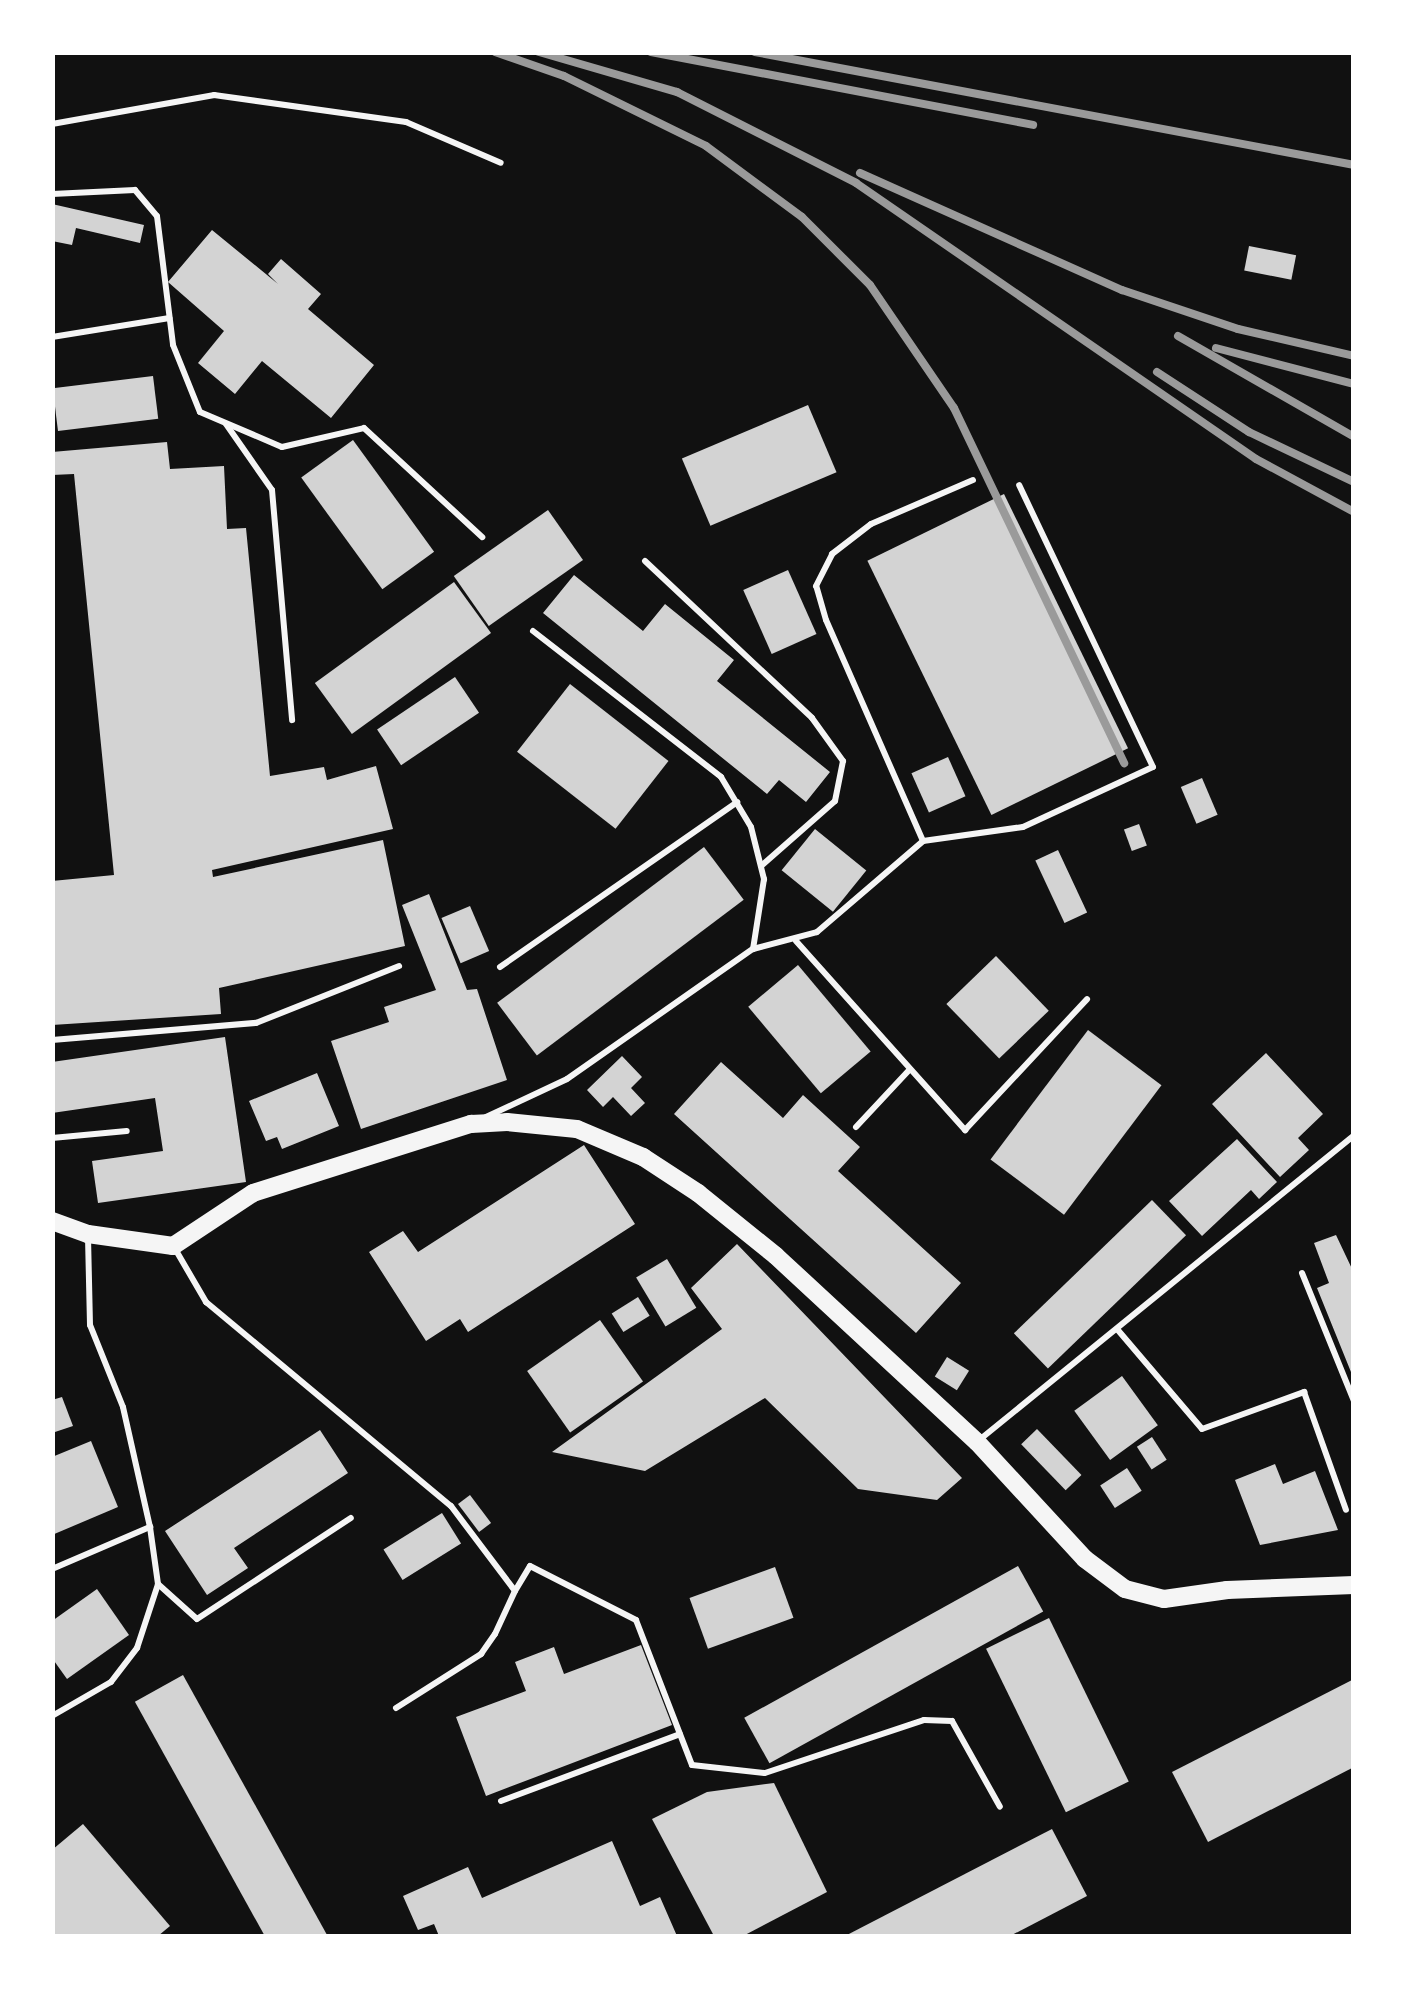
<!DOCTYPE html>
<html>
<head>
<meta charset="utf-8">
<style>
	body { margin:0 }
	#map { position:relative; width:1406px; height:1989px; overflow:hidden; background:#111; font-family:"Work Sans",sans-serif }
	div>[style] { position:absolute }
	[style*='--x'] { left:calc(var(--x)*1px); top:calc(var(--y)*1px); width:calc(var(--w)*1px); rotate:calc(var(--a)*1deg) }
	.building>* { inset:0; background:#d3d3d3; transform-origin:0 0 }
	.service>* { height:6px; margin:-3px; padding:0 3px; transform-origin:3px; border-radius:3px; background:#f5f5f5 }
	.tertiary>* { height:18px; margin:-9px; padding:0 9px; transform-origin:9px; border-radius:9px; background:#f5f5f5 }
	.rail>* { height:8px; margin:-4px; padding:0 4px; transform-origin:4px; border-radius:4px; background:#9a9a9a }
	span { translate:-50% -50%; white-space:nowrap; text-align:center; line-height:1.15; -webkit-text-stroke:8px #fff; paint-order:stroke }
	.frame { position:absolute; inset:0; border:55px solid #fff; pointer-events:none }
</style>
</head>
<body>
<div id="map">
	<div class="building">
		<i style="clip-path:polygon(52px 204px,144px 225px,140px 243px,76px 228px,72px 245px,52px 241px)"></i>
		<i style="clip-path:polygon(212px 230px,278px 284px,268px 274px,281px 259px,321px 294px,308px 309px,374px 365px,331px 418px,262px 361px,235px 394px,198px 363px,224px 331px,168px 282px)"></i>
		<i style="left:1249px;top:246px;width:48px;height:25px;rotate:11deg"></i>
		<i style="left:153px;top:376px;width:43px;height:101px;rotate:83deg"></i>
		<i style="left:808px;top:405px;width:73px;height:137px;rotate:67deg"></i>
		<i style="left:353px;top:440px;width:138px;height:64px;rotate:54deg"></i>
		<i style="clip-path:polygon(167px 442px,170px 469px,224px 466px,227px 529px,246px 528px,270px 776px,324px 767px,327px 780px,376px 766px,393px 829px,212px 870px,213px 877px,383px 840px,405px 946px,219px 988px,221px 1014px,52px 1025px,52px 881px,114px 875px,74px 474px,52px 475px,52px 452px)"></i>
		<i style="left:1004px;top:494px;width:283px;height:152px;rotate:64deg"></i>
		<i style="left:548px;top:510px;width:61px;height:115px;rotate:55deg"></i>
		<i style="left:788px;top:570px;width:70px;height:49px;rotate:66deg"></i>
		<i style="clip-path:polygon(574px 575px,643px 631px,665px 604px,734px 660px,717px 681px,830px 772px,806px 802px,779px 780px,767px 794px,543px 613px)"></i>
		<i style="left:454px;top:582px;width:63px;height:172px;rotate:54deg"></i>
		<i style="left:455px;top:677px;width:43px;height:94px;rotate:56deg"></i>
		<i style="left:570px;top:684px;width:125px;height:86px;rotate:38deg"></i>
		<i style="left:948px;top:757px;width:43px;height:40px;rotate:66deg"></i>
		<i style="left:1202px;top:778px;width:40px;height:23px;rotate:67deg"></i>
		<i style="left:1139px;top:824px;width:23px;height:16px;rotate:70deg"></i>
		<i style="left:815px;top:829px;width:66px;height:53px;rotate:39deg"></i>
		<i style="left:704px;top:847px;width:66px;height:259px;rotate:53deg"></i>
		<i style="left:1058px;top:850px;width:69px;height:25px;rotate:65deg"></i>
		<i style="clip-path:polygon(429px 894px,467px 990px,477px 989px,507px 1080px,361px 1129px,331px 1041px,389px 1022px,384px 1007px,436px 990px,402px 905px)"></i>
		<i style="left:470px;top:906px;width:49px;height:31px;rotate:67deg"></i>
		<i style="left:996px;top:956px;width:76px;height:69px;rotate:46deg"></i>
		<i style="left:798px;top:965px;width:113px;height:65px;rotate:50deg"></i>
		<i style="left:1088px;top:1030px;width:92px;height:162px;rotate:37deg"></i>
		<i style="clip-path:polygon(225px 1037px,246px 1182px,98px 1203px,92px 1161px,163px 1151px,155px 1098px,52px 1113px,52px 1062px)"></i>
		<i style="clip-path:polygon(1266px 1053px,1323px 1114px,1298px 1138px,1309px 1150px,1280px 1177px,1212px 1104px)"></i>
		<i style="clip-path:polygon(622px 1056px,642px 1077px,631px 1088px,645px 1103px,631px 1116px,613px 1097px,603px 1107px,587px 1090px)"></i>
		<i style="clip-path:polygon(721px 1062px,783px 1118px,803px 1095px,860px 1147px,838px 1171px,961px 1283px,916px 1333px,674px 1114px)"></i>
		<i style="clip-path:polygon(317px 1073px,339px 1126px,282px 1149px,277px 1137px,266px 1141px,249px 1101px)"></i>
		<i style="clip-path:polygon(1237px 1139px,1277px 1182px,1259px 1199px,1251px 1190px,1202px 1236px,1169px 1201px)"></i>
		<i style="clip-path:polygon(584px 1145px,635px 1224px,468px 1332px,460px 1319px,426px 1341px,369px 1252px,403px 1231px,418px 1252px)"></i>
		<i style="left:1152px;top:1200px;width:49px;height:192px;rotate:46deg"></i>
		<i style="clip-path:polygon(1336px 1235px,1354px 1273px,1353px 1377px,1317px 1288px,1329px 1283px,1314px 1243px)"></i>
		<i style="clip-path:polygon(737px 1244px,962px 1478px,937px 1500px,858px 1489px,765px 1398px,645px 1471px,552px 1452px,722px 1329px,691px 1288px)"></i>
		<i style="left:667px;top:1259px;width:57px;height:36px;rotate:59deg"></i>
		<i style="left:638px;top:1297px;width:22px;height:31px;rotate:58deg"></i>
		<i style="left:600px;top:1320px;width:75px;height:89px;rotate:55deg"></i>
		<i style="left:947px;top:1357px;width:26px;height:23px;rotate:32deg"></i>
		<i style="left:1122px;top:1376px;width:61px;height:59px;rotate:54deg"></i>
		<i style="clip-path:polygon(62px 1397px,73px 1426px,52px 1433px,52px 1400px)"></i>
		<i style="left:1037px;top:1429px;width:64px;height:22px;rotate:46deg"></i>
		<i style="clip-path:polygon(320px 1430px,348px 1473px,234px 1548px,248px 1568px,207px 1595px,165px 1531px)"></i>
		<i style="left:1152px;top:1437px;width:27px;height:18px;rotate:57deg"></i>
		<i style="clip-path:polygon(91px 1441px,118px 1507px,52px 1535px,52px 1457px)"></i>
		<i style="clip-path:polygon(1275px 1464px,1283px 1484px,1315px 1471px,1338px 1530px,1260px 1545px,1235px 1480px)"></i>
		<i style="left:1127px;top:1468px;width:27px;height:32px;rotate:57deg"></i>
		<i style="left:470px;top:1495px;width:35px;height:15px;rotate:53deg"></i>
		<i style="left:442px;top:1513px;width:36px;height:69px;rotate:58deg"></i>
		<i style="left:1018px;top:1566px;width:52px;height:313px;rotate:61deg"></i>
		<i style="left:775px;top:1567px;width:54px;height:91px;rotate:70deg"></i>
		<i style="clip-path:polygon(97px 1589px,129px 1635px,67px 1679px,52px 1658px,52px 1621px)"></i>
		<i style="left:1049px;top:1618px;width:182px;height:70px;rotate:64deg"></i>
		<i style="clip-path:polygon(641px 1645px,672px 1725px,486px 1796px,456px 1717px,526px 1691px,515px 1662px,554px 1647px,564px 1674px)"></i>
		<i style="left:183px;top:1675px;width:298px;height:55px;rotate:61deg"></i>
		<i style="clip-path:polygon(1354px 1679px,1354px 1767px,1208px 1842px,1172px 1772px)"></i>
		<i style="clip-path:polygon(774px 1783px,827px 1892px,743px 1936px,714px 1936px,652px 1819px,707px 1792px)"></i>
		<i style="clip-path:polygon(83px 1824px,170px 1926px,158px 1936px,52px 1936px,52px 1850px)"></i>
		<i style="clip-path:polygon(1052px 1829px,1087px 1896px,1010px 1936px,845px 1936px)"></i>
		<i style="clip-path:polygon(612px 1841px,640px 1906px,660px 1897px,677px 1936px,439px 1936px,434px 1924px,418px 1930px,403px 1896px,468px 1867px,482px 1898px)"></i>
	</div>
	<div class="service">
		<i style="--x:52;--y:124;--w:165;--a:-10.1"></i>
		<i style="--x:214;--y:95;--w:194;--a:8"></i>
		<i style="--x:406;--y:122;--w:103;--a:23.3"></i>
		<i style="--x:52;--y:194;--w:83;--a:-2.8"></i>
		<i style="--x:135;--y:190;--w:34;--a:50"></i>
		<i style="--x:157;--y:216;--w:130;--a:82.9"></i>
		<i style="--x:173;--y:345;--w:72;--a:68.1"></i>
		<i style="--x:200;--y:412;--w:89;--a:23.1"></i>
		<i style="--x:282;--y:447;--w:84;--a:-13"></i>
		<i style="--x:364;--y:428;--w:161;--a:42.7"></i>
		<i style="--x:52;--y:337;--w:119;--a:-9.2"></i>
		<i style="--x:226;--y:424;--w:80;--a:55.1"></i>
		<i style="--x:272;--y:490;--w:231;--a:85"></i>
		<i style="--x:645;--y:561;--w:229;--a:43.2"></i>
		<i style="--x:812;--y:718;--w:53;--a:54.2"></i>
		<i style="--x:843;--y:761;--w:41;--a:101.3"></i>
		<i style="--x:835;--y:801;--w:98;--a:138.7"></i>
		<i style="--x:533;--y:631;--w:238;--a:37.8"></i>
		<i style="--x:721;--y:777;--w:58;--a:59"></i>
		<i style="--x:751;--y:827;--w:54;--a:76"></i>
		<i style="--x:764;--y:879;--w:71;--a:98.9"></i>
		<i style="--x:923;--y:841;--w:241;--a:-113.7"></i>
		<i style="--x:826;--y:620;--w:35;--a:-106"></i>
		<i style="--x:816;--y:586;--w:36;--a:-63"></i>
		<i style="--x:832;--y:554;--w:49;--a:-37.6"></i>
		<i style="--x:871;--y:524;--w:111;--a:-23.3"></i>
		<i style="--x:796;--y:941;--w:254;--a:48.2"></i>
		<i style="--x:965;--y:1130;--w:179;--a:-47"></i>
		<i style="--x:500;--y:967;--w:289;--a:-34.8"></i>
		<i style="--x:52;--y:1040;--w:205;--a:-4.8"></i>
		<i style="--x:256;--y:1023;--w:154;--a:-21.7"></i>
		<i style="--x:486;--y:1117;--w:89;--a:-25.1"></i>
		<i style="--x:567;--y:1079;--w:227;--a:-35"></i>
		<i style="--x:753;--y:949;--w:66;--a:-14.9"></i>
		<i style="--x:817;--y:932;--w:140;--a:-40.6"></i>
		<i style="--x:923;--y:841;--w:101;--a:-8"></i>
		<i style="--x:1023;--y:827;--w:143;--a:-24.8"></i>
		<i style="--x:1153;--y:767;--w:312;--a:-115.4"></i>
		<i style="--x:856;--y:1127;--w:79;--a:-47"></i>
		<i style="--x:52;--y:1138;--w:75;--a:-5.3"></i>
		<i style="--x:174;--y:1247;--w:64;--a:59.8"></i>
		<i style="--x:206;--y:1302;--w:319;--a:39.8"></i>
		<i style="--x:451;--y:1506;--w:106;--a:53"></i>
		<i style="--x:515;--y:1591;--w:29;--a:-59"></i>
		<i style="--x:530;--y:1566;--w:119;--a:27"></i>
		<i style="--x:636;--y:1620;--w:155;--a:68.9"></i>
		<i style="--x:692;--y:1765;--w:73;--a:6.3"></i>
		<i style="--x:765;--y:1773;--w:168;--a:-18.4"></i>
		<i style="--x:924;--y:1720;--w:28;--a:2"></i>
		<i style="--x:952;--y:1721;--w:98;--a:60.8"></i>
		<i style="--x:1302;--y:1273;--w:138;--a:67.9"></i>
		<i style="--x:1117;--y:1329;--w:131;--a:49.6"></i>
		<i style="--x:1202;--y:1429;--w:109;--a:-19.9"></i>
		<i style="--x:1304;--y:1392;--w:125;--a:70.4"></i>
		<i style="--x:978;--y:1441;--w:485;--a:-39.1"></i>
		<i style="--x:52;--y:1569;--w:107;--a:-23.2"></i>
		<i style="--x:158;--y:1584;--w:52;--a:41.9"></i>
		<i style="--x:197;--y:1619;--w:184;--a:-33.3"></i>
		<i style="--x:396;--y:1708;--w:101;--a:-32.4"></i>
		<i style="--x:481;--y:1654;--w:24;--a:-55"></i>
		<i style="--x:495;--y:1634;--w:47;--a:-65.1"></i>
		<i style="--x:52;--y:1716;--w:68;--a:-30"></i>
		<i style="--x:111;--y:1682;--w:43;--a:-52.6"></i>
		<i style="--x:137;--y:1648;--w:67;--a:-71.8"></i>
		<i style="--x:158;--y:1584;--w:58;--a:-98"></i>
		<i style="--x:150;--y:1527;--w:123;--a:-102.7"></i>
		<i style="--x:123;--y:1407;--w:88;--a:-111.9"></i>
		<i style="--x:90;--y:1325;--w:90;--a:-91.3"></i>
		<i style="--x:501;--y:1801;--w:191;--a:-20.5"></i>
	</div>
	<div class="tertiary">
		<i style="--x:52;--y:1221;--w:38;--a:20"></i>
		<i style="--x:88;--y:1234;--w:86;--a:8"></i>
		<i style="--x:173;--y:1246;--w:96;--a:-33.5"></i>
		<i style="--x:253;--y:1193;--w:229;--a:-17.6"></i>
		<i style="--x:471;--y:1124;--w:36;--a:-3"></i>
		<i style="--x:507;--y:1122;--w:70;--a:5.7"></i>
		<i style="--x:577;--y:1129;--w:72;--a:23"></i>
		<i style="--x:643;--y:1157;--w:66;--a:33.2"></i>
		<i style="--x:698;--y:1193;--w:100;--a:38.9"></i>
		<i style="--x:776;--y:1256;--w:274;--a:42.8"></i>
		<i style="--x:977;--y:1442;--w:159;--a:47.3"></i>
		<i style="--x:1085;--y:1559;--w:50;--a:36.9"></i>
		<i style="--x:1125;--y:1589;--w:40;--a:14.4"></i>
		<i style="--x:1164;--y:1599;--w:64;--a:-8.1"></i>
		<i style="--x:1227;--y:1590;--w:127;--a:-2.3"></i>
	</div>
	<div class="rail">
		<i style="--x:495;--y:52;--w:73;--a:19.2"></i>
		<i style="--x:564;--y:76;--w:158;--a:26.2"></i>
		<i style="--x:706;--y:146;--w:119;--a:36.5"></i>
		<i style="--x:802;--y:217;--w:96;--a:45"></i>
		<i style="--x:870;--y:285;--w:149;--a:55.7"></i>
		<i style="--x:954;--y:408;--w:394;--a:64.4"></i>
		<i style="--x:539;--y:52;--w:144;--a:16.2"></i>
		<i style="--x:677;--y:92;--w:201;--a:26.9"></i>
		<i style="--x:856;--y:183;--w:486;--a:34.6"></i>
		<i style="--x:1256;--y:459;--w:111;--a:28.4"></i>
		<i style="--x:651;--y:52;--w:389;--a:10.8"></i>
		<i style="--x:755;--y:52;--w:610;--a:10.68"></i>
		<i style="--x:860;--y:173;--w:287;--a:24.1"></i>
		<i style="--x:1122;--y:290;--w:122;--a:18.6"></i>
		<i style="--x:1238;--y:329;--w:119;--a:13.1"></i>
		<i style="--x:1178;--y:336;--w:203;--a:29.8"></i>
		<i style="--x:1216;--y:348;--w:143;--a:14.6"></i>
		<i style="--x:1157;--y:372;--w:110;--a:33.1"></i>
		<i style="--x:1249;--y:432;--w:116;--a:25.5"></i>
	</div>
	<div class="frame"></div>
</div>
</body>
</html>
